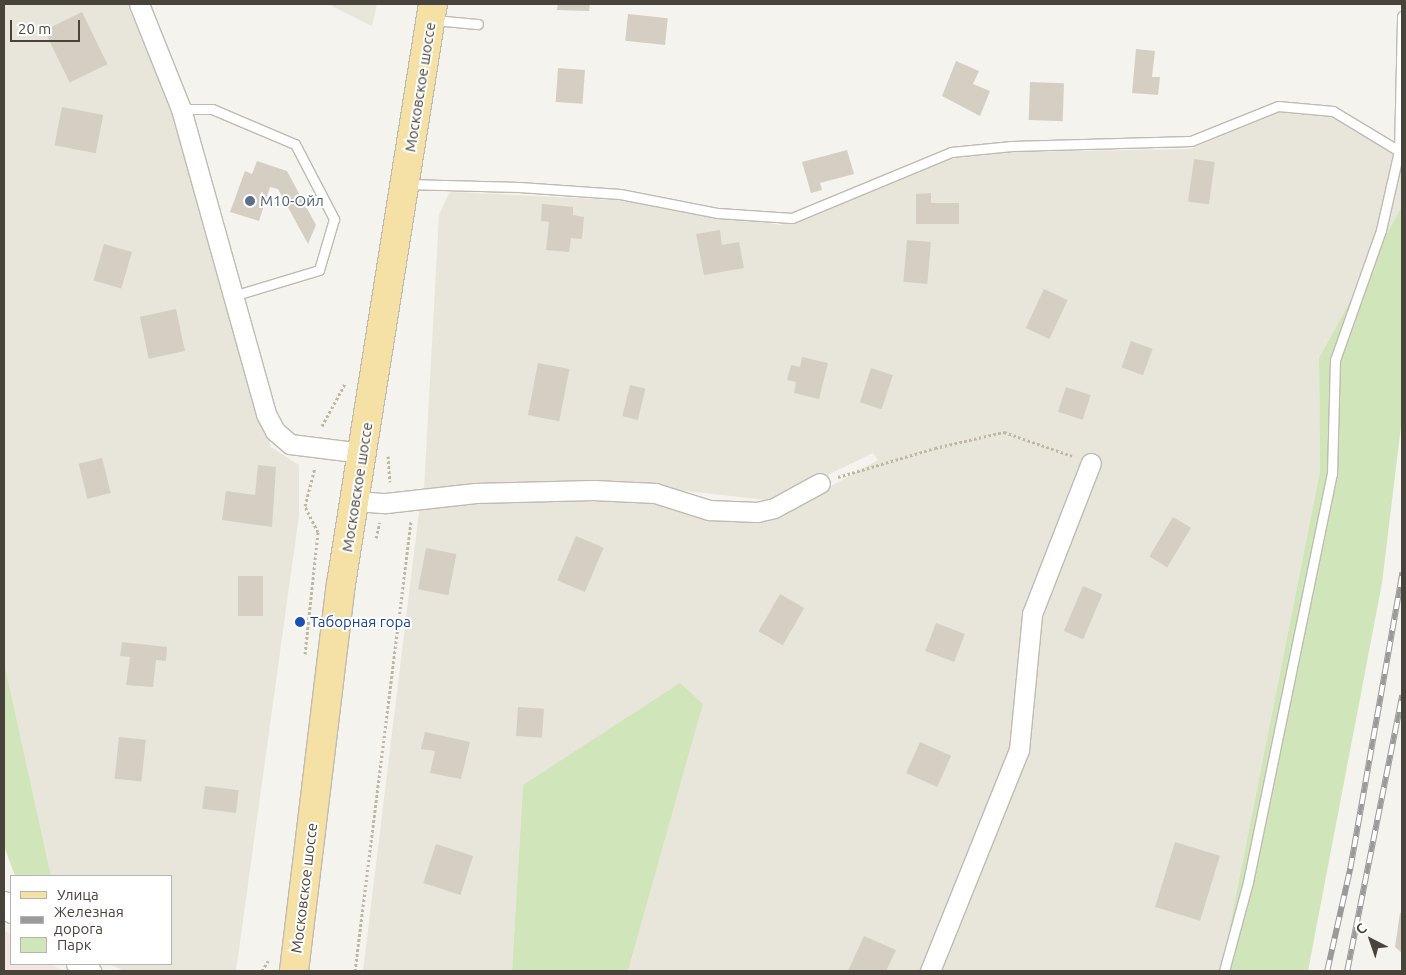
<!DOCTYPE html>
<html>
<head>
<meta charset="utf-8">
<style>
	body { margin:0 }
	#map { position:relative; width:1406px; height:975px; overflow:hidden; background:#f5f3ed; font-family:Ubuntu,sans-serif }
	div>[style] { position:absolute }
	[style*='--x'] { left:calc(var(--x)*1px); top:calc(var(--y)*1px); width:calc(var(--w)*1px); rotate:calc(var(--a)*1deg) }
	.residential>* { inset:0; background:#e8e5db }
	.medical>* { inset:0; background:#f4e5e2 }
	.green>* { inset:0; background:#d0e5ba }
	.building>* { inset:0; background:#d5cfc3; transform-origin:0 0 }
	.path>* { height:3px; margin-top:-1.5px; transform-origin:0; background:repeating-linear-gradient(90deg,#c0b7a2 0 2.5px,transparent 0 5px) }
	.roads { filter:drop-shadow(1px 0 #c0bbb0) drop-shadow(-1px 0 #c0bbb0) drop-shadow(0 1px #c0bbb0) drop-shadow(0 -1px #c0bbb0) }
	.lane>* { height:9px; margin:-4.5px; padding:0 4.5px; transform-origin:4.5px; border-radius:4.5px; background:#fff }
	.street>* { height:19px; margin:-9.5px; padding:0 9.5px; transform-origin:9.5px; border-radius:9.5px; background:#fff }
	.primary>* { height:28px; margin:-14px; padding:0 14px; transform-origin:14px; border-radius:14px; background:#f5e1a6 }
	.rail>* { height:5.5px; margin-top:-2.75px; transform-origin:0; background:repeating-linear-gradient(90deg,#fff 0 11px,#9a9a9a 0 22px); box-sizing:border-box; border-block:1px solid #9a9a9a }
	.dots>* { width:14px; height:14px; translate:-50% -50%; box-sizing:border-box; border:2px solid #fff; border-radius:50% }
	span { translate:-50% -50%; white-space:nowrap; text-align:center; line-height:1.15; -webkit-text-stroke:4px #fff; paint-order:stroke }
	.street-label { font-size:15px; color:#49443b }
	.service-label { font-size:15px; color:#4e5e75 }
	.left { translate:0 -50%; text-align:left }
	.transit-label { font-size:15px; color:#164399 }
	.frame { position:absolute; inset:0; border:5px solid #49443b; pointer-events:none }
	.legend { position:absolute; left:10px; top:875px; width:162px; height:90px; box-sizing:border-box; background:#fff; border:1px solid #b6b4b1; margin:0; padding:6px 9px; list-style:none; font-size:15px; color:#49443b }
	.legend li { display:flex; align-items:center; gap:10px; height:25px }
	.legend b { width:25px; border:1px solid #b6b4b1 }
	.north { position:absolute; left:1346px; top:915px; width:50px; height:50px; -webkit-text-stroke:4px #fff; paint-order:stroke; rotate:319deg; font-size:14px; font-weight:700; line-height:20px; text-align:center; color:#49443b }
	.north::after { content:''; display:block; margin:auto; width:18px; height:22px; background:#49443b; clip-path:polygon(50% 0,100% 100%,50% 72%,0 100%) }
	.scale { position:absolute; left:10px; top:20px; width:70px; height:22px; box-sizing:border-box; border:2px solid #49443b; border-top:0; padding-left:6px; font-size:15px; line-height:18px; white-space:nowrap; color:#49443b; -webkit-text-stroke:4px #fff; paint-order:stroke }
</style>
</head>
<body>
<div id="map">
	<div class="residential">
		<i style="clip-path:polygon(4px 4px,127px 4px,172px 112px,271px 447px,299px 465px,299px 515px,236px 971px,125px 971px,108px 964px,171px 964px,171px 876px,51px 876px,4px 662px)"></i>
		<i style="clip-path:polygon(328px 4px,377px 4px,372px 26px)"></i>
		<i style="clip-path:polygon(1281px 111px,1333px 114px,1402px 159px,1402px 206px,1319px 358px,1320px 471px,1221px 971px,628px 971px,703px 704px,523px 785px,512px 971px,363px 971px,420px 504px,603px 498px,675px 506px,707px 514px,817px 494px,878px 460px,873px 453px,774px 501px,590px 480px,424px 490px,439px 214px,450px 192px,618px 200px,781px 225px,950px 159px,1009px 152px,1190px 149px)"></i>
	</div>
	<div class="medical">
		<i style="clip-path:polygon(4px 930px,11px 935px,11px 964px,51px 964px,64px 971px,4px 971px)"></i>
	</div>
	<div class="green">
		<i style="clip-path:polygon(1402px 206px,1402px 418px,1382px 583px,1308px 971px,1221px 971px,1320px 471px,1319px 358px)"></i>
		<i style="clip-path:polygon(4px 662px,51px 876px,15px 876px,4px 846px)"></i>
		<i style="clip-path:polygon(680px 683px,703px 704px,628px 971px,512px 971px,523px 785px)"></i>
	</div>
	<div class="building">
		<i style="clip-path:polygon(558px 4px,590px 4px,589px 11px,557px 10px)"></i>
		<i style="left:82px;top:12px;width:58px;height:42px;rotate:64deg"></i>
		<i style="left:628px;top:14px;width:40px;height:27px;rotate:6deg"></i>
		<i style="clip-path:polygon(1136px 49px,1155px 51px,1152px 77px,1160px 77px,1158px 95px,1132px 93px)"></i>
		<i style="clip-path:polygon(956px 61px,979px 71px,973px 84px,990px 91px,980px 116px,942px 96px)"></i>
		<i style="left:558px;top:68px;width:27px;height:34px;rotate:4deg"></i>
		<i style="left:1030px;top:82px;width:34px;height:38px;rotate:2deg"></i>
		<i style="left:62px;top:107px;width:42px;height:39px;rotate:11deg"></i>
		<i style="clip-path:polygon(847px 150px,854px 174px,820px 183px,822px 190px,811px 193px,802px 162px)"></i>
		<i style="left:1194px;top:159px;width:21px;height:43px;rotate:8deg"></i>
		<i style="clip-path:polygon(257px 161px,287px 171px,316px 225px,308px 244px,278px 189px,270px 187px,259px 221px,230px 212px,245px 171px,252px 174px)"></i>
		<i style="clip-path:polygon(931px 193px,931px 203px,959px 203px,959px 224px,916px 224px,916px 194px)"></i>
		<i style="clip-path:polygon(542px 204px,573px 207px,573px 215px,584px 217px,582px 239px,571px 238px,569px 252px,546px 250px,549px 222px,541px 221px)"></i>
		<i style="clip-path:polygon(720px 230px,722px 245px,739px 242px,744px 268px,704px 275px,696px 234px)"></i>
		<i style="left:907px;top:240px;width:24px;height:42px;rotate:5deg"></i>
		<i style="left:104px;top:244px;width:29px;height:38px;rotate:16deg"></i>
		<i style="left:1044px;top:289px;width:26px;height:43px;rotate:25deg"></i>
		<i style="left:176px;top:309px;width:43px;height:37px;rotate:78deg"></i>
		<i style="left:1131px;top:341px;width:23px;height:28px;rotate:20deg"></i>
		<i style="clip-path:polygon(802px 357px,828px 363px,819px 399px,794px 393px,796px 382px,787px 380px,791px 365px,800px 367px)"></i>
		<i style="left:538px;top:363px;width:32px;height:53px;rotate:11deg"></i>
		<i style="left:871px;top:368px;width:23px;height:36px;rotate:18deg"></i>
		<i style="left:630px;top:385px;width:16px;height:32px;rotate:14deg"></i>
		<i style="left:1066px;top:387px;width:26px;height:26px;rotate:18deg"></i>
		<i style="left:102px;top:458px;width:36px;height:24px;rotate:76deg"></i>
		<i style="clip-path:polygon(258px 465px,276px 467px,272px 527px,222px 520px,226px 491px,255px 495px)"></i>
		<i style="left:1173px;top:517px;width:21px;height:46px;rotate:31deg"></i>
		<i style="left:576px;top:536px;width:30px;height:48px;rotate:23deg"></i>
		<i style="left:426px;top:548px;width:31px;height:42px;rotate:11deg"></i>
		<i style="left:263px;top:576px;width:40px;height:25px;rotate:90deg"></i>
		<i style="left:1083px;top:586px;width:21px;height:49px;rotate:23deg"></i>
		<i style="left:780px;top:594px;width:28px;height:43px;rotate:30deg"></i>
		<i style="left:936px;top:623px;width:31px;height:30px;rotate:21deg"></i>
		<i style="clip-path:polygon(122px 642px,167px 647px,166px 661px,156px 660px,153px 687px,126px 685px,130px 657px,120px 656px)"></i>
		<i style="left:518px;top:707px;width:26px;height:29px;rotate:4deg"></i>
		<i style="clip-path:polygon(425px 732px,470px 742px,461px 779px,430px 773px,435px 751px,421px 749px)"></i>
		<i style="left:119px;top:737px;width:27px;height:42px;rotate:6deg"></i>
		<i style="left:920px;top:742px;width:34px;height:34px;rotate:24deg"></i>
		<i style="left:205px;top:786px;width:34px;height:23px;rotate:7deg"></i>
		<i style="left:1175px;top:842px;width:47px;height:68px;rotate:17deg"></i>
		<i style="left:436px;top:844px;width:39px;height:41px;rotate:18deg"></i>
		<i style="clip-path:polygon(1400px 913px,1402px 913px,1402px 953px,1395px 947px)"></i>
		<i style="clip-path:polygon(864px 936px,896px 950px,886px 971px,848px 971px)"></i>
	</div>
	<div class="path">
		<i style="--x:322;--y:426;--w:50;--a:-61.4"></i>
		<i style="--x:388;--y:456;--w:26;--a:86"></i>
		<i style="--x:838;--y:477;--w:101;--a:-16.6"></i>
		<i style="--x:935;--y:448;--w:71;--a:-13.1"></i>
		<i style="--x:1004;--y:432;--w:72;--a:19.4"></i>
		<i style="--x:376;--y:538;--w:16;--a:-76"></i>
		<i style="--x:305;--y:654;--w:123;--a:-83.9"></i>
		<i style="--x:318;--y:532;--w:29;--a:-117"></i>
		<i style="--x:305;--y:506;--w:40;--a:-75.6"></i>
		<i style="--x:262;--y:971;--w:12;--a:-59"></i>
		<i style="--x:355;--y:971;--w:454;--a:-82.9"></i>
	</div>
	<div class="roads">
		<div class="lane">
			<i style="--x:433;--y:20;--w:45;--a:5.1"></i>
			<i style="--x:181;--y:109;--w:31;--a:0"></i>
			<i style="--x:212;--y:109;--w:90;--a:22.9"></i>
			<i style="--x:295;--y:144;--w:85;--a:62.5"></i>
			<i style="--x:334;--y:219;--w:53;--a:106.4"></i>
			<i style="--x:319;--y:270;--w:90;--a:163.2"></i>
			<i style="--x:406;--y:184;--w:113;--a:1.5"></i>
			<i style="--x:519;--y:187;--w:101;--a:4"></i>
			<i style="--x:620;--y:194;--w:100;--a:11"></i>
			<i style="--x:718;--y:213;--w:74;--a:3.9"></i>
			<i style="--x:792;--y:218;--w:172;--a:-22.5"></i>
			<i style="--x:951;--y:152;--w:61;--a:-5.6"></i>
			<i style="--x:1012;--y:146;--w:179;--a:-1.6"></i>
			<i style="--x:1191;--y:141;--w:94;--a:-21.9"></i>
			<i style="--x:1278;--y:106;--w:55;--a:5.2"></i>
			<i style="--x:1333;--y:111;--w:77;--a:31.2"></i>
			<i style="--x:1224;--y:971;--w:92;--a:-74.9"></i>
			<i style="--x:1248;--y:882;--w:417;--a:-78.4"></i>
			<i style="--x:1332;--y:474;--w:114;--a:-88.5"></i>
			<i style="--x:1335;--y:360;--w:138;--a:-70.5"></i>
			<i style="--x:1381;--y:230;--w:81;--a:-77.2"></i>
			<i style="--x:1399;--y:151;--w:135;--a:-88.7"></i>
		</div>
		<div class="street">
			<i style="--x:139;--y:4;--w:113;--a:68.2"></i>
			<i style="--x:181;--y:109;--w:317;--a:74.4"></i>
			<i style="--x:266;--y:414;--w:19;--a:62"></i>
			<i style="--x:275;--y:431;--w:20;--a:41"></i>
			<i style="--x:290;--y:444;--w:73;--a:7.1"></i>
			<i style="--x:355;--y:501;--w:31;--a:4"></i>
			<i style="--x:386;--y:503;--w:90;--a:-6.4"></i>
			<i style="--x:475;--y:493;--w:118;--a:-1.5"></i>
			<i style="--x:593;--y:490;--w:62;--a:2.8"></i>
			<i style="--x:655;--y:493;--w:57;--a:17.5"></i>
			<i style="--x:709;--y:510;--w:48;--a:2.4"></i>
			<i style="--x:757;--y:512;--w:17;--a:-13"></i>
			<i style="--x:774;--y:508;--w:52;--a:-28.5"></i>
			<i style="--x:4;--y:901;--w:14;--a:60"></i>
			<i style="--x:76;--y:964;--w:17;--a:25"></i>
			<i style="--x:930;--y:971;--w:238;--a:-68.1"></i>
			<i style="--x:1019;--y:750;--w:137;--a:-84.5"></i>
			<i style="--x:1032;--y:614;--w:162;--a:-68.7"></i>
		</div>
		<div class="primary">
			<i style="--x:294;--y:971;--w:390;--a:-83.1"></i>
			<i style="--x:341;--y:584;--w:587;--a:-80.99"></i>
		</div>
	</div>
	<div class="rail">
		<i style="--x:1327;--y:971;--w:105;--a:-77.3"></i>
		<i style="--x:1350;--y:869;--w:301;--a:-80"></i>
		<i style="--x:1347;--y:971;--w:281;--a:-78.7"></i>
	</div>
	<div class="dots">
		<i style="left:250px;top:201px;background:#5c6f8a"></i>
		<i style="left:300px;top:622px;background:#1a4fb4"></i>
	</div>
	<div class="street-label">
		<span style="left:420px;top:87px;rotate:-81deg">Московское шоссе</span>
		<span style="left:357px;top:487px;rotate:-81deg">Московское шоссе</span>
		<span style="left:304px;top:888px;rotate:-83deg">Московское шоссе</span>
	</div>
	<div class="service-label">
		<span class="left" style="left:260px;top:201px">М10-Ойл</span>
	</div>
	<div class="transit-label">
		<span class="left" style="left:310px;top:622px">Таборная гора</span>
	</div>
	<div class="frame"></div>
	<ul class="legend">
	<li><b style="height:6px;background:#f5e1a6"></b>Улица</li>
	<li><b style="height:6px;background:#9a9a9a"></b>Железная дорога</li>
	<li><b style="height:14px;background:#d0e5ba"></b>Парк</li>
	</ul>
	<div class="north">С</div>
	<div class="scale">20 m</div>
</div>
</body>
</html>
